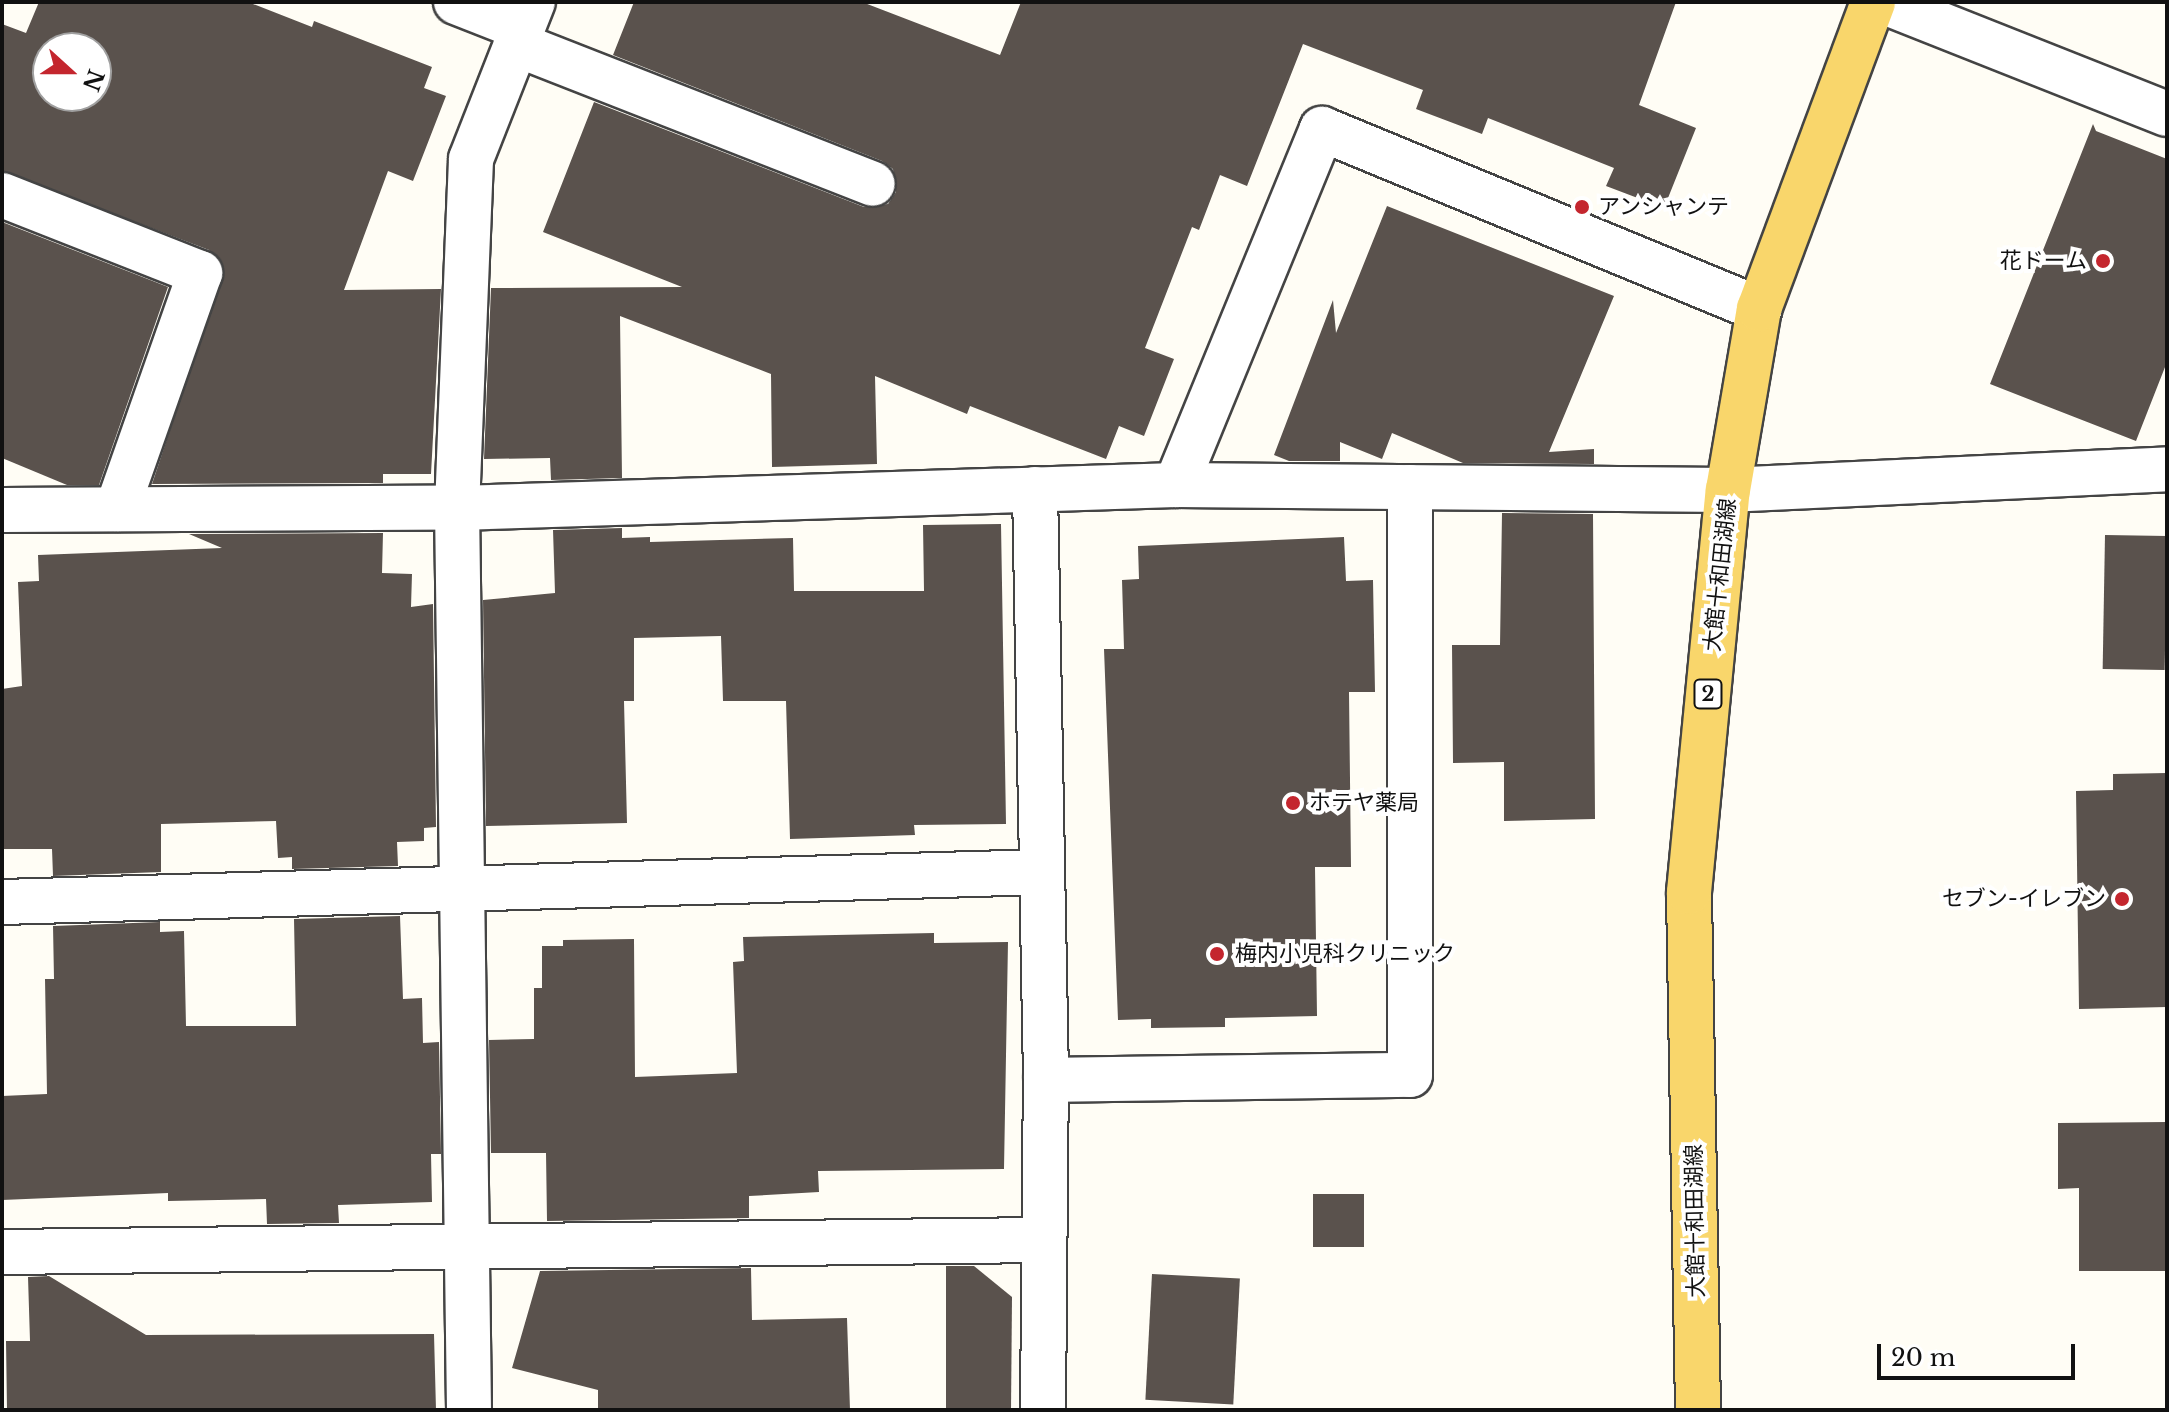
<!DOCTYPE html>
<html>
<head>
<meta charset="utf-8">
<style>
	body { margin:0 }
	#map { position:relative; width:2169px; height:1412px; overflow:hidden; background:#fffdf5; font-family:"Libre Baskerville","Noto Sans JP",serif }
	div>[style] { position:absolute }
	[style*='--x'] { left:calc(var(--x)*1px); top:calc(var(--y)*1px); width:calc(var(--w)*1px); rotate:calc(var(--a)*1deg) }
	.building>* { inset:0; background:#5a524d; transform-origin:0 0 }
	.roads { filter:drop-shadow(2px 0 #444) drop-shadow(-2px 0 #444) drop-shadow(0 2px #444) drop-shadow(0 -2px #444) }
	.street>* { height:44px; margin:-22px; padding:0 22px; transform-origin:22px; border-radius:22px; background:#fff }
	.primary>* { height:44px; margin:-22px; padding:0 22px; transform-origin:22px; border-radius:22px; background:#f9d66b }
	.dots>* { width:22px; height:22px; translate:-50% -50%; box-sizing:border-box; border:4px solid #fff; border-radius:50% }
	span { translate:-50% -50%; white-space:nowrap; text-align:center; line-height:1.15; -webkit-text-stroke:8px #fff; paint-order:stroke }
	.shield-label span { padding:2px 6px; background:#fff; border:2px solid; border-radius:6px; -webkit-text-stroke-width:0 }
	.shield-label { font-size:20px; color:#111; font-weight:700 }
	.poi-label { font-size:22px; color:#111 }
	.left { translate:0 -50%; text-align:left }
	.right { translate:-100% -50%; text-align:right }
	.street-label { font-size:22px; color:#111 }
	.frame { position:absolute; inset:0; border:4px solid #111; pointer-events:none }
	.north { position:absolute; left:32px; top:32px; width:80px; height:80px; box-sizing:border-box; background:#fff; border:2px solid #a0a0a0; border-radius:50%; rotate:111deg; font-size:22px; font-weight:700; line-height:32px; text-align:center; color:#111 }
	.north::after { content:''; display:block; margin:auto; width:28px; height:36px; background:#c4262e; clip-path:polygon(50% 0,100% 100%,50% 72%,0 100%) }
	.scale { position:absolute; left:1877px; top:1344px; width:198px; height:36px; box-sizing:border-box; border:4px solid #111; border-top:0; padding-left:10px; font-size:24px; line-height:28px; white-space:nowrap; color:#111; -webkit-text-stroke:6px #fff; paint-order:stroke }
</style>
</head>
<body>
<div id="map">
	<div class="building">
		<i style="clip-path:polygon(evenodd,39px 2px,248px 2px,312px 27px,314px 21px,432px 67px,424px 88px,446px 96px,413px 181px,388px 171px,344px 290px,441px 289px,431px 474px,383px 474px,383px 483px,152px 484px,224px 268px,209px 250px,2px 171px,2px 24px,26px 33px,39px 2px,48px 48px,96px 48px,96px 96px,48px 96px,48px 48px)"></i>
		<i style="clip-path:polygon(634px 2px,862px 2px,1000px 55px,1021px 2px,1676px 2px,1639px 105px,1696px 128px,1664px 208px,1606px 186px,1614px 168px,1488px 118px,1482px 134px,1416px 109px,1423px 90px,1303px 44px,1247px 186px,1220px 175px,1199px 230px,1192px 227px,1145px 348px,1174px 359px,1144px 436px,1119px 426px,1106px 459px,970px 406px,967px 414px,875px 376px,877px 464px,772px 467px,771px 374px,620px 316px,622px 478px,551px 480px,550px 458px,484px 459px,491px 288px,682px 287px,543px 232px,594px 102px,864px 207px,888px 204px,896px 192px,893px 169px,882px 161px,613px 55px)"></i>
		<i style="clip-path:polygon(2093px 124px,2096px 131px,2167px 159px,2167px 362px,2136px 441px,1990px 384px)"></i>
		<i style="clip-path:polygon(1387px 206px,1614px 296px,1549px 452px,1594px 449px,1594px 464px,1463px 463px,1392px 433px,1382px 459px,1340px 442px,1340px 461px,1289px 461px,1274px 455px,1333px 300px,1336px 333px)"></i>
		<i style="clip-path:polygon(2px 222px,168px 287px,99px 485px,67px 485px,2px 458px)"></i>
		<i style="clip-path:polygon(1502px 513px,1593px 514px,1595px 819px,1504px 821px,1504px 762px,1453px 763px,1452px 645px,1500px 645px)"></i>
		<i style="clip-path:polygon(1001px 524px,1006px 824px,914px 825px,915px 835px,790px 839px,786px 701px,723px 701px,721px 636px,634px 638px,634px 701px,624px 701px,627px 823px,486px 826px,483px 600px,555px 593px,553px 530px,622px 528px,622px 538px,650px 537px,650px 542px,793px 538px,794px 591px,924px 591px,923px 525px)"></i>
		<i style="clip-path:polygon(383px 533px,382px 573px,412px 574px,411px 607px,433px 604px,436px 827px,424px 828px,424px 841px,397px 842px,398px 866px,292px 869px,292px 857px,278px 858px,276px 821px,161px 824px,161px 872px,53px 876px,52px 849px,2px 849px,2px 689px,22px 686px,18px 582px,39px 581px,38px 555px,222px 548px,189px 534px)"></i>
		<i style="left:2105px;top:535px;width:62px;height:134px;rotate:1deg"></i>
		<i style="clip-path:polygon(1344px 537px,1346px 581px,1373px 580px,1375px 692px,1349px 692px,1351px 867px,1315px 867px,1317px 1016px,1225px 1018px,1225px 1027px,1151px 1028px,1151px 1019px,1118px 1020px,1104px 649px,1124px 649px,1122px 580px,1139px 579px,1138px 546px)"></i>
		<i style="clip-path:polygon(2167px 773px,2167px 1007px,2079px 1009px,2076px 791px,2113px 790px,2113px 774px)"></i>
		<i style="clip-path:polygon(400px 916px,403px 999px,422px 998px,423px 1043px,439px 1042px,441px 1154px,431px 1154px,432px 1202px,338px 1205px,339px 1223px,267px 1224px,266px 1199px,168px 1201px,168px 1193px,2px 1200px,2px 1096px,47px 1094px,45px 979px,54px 979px,53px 926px,160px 922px,160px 932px,184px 931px,186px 1026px,296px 1026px,294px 919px)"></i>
		<i style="clip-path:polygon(934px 933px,934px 943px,1008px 942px,1004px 1169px,818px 1171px,819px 1192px,749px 1196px,749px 1218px,547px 1221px,546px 1153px,491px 1153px,489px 1040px,534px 1039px,534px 988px,542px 988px,542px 946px,563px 946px,563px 940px,634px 939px,635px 1077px,737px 1073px,733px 962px,744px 961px,743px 937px)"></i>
		<i style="clip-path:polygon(2167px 1122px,2167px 1271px,2079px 1271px,2079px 1188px,2058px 1189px,2058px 1123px)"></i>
		<i style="left:1364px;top:1194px;width:53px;height:51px;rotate:90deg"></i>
		<i style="clip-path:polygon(946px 1266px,974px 1266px,1012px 1297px,1011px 1410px,946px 1410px)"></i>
		<i style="clip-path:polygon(751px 1268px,752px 1320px,847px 1318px,850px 1410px,598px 1410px,598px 1390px,512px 1368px,540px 1271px)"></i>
		<i style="left:1152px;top:1274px;width:88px;height:126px;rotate:3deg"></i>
		<i style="clip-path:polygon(49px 1276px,146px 1335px,434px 1334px,436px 1410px,7px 1410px,6px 1341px,30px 1341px,28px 1277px)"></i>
	</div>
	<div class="roads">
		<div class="street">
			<i style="--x:456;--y:2;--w:71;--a:21.5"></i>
			<i style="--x:1884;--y:2;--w:304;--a:21.6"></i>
			<i style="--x:516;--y:44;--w:383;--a:21.4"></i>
			<i style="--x:2;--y:195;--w:213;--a:21.5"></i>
			<i style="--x:200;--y:273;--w:250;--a:109.4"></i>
			<i style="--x:1176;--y:485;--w:385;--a:-67.7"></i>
			<i style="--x:1322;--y:129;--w:473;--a:22.4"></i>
			<i style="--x:1035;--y:489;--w:591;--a:88.93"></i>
			<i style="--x:1046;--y:1080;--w:364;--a:-0.8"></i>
			<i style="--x:1410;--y:1075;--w:588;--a:-90"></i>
			<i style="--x:2;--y:510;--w:455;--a:-0.3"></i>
			<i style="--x:457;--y:508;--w:719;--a:-1.83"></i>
			<i style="--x:1176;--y:485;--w:552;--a:0.52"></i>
			<i style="--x:1728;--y:490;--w:440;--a:-2.7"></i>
			<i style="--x:2;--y:902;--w:1040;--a:-1.65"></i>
			<i style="--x:2;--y:1252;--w:1041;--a:-0.66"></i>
			<i style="--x:469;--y:1410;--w:902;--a:-90.76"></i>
			<i style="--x:457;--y:508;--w:349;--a:-87.7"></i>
			<i style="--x:471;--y:159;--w:169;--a:-68.5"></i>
			<i style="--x:1043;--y:1410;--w:330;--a:-89.5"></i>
		</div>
		<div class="primary">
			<i style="--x:1698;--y:1410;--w:518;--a:-91"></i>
			<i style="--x:1689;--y:892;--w:404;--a:-84.5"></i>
			<i style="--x:1728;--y:490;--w:184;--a:-80.3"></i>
			<i style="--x:1759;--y:309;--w:327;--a:-69.6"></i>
		</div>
	</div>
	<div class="dots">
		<i style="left:1582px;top:207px;background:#c4262e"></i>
		<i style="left:2103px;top:261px;background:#c4262e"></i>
		<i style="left:1293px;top:803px;background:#c4262e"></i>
		<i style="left:2122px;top:899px;background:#c4262e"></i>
		<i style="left:1217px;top:954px;background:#c4262e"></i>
	</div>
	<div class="shield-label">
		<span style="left:1708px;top:694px">2</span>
	</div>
	<div class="poi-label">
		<span class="left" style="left:1598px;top:207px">アンシャンテ</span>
		<span class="right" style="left:2087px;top:261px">花ドーム</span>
		<span class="left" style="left:1309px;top:803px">ホテヤ薬局</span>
		<span class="right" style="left:2106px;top:899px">セブン-イレブン</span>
		<span class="left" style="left:1235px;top:954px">梅内小児科クリニック</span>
	</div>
	<div class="street-label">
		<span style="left:1720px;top:575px;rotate:-84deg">大館十和田湖線</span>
		<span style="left:1695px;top:1221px;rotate:-91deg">大館十和田湖線</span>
	</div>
	<div class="frame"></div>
	<div class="north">N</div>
	<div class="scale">20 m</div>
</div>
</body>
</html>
